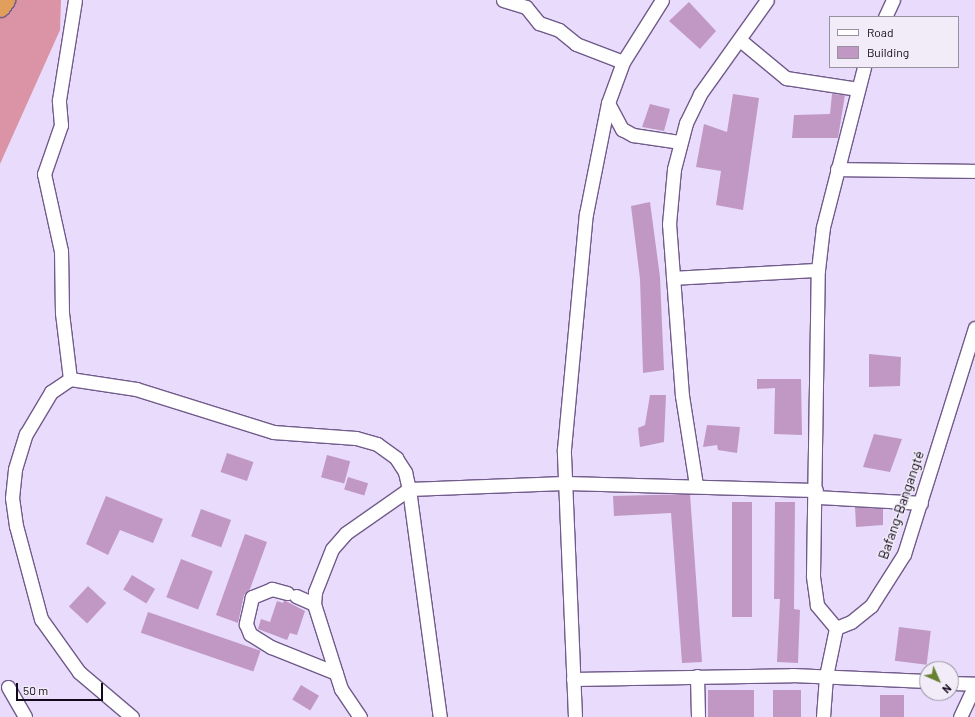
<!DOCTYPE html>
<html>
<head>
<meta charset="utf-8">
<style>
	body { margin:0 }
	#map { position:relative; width:975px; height:717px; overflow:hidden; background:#e8dbfb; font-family:Barlow,sans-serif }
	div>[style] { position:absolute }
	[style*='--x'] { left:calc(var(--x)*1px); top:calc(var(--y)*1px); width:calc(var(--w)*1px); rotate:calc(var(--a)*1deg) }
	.forest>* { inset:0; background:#db94a5 }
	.building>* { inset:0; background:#c198c4; transform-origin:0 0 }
	.roads { filter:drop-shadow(1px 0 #715b8b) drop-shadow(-1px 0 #715b8b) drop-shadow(0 1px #715b8b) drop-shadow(0 -1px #715b8b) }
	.minor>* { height:13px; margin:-6.5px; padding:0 6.5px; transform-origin:6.5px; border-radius:6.5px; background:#fff }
	.highway>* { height:19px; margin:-9.5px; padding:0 9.5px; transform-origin:9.5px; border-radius:9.5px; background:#e29f5b }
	span { translate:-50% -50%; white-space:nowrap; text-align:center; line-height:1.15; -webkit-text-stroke:3px #f1ecf7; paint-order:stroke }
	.street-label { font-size:14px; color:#12091b }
	.legend { position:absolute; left:829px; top:16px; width:130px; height:52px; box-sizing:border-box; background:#f1ecf7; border:1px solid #98919f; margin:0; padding:5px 7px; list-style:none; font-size:12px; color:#12091b }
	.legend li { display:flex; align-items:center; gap:8px; height:20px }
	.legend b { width:20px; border:1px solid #98919f }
	.north { position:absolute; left:919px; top:661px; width:40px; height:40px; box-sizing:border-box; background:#f1ecf7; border:1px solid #98919f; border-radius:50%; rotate:135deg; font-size:11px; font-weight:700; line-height:16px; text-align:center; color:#12091b }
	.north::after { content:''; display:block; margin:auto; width:14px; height:18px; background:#688032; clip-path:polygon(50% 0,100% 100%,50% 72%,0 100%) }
	.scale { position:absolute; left:16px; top:683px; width:87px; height:18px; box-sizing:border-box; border:2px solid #12091b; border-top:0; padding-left:5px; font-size:12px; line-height:14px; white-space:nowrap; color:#12091b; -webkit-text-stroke:3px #f1ecf7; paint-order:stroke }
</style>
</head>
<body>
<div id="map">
	<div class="forest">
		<i style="clip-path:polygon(0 0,61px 0,60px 30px,0 164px)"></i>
	</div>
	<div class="building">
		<i style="clip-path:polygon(689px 2px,716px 31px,700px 49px,669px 21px)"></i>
		<i style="clip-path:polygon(733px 94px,759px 98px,743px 210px,716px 205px,721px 171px,696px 167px,704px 124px,727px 132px)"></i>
		<i style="clip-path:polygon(832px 94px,845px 95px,838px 138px,792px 138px,794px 115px,830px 114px)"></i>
		<i style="clip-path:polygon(650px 104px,670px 109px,664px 131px,642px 127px)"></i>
		<i style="clip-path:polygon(650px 202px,660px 277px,664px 370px,643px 373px,640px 279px,631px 206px)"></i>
		<i style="clip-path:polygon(869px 354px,901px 357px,900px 386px,869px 387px)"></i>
		<i style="clip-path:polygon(757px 379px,801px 379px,802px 435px,774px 434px,775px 388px,757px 389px)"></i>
		<i style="clip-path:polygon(650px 395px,666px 395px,664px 442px,640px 447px,638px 428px,645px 425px)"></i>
		<i style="clip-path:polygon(707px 425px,740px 427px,737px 453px,718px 450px,717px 445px,703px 447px)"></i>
		<i style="clip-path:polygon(874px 434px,902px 439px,890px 472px,863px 467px)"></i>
		<i style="left:227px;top:453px;width:28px;height:20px;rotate:19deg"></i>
		<i style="left:327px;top:455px;width:24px;height:23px;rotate:15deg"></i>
		<i style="left:348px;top:477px;width:21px;height:13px;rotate:17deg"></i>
		<i style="clip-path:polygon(690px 494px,702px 662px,682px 663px,671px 513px,614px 516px,613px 496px)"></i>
		<i style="clip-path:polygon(106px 496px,163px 519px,153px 543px,120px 530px,108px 555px,86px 544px)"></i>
		<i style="left:732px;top:502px;width:20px;height:115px"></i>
		<i style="clip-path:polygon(775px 502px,795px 502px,794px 609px,800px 610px,798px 663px,777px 662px,780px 599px,774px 599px)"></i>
		<i style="clip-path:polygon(855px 507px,883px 509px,883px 525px,856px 527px)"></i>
		<i style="left:201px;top:509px;width:32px;height:29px;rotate:20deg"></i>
		<i style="clip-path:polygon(245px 534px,267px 542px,250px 589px,244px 595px,238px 623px,216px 615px)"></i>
		<i style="left:181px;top:559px;width:34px;height:41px;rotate:21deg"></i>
		<i style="left:132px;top:575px;width:27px;height:17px;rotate:31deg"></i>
		<i style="left:88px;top:586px;width:25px;height:28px;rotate:43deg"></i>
		<i style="clip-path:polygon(284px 600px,305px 611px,297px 635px,290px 633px,287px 640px,258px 629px,261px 619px,270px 622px,277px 601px,283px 603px)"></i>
		<i style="left:148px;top:612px;width:119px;height:22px;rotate:19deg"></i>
		<i style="left:899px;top:627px;width:32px;height:34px;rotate:7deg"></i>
		<i style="left:301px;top:685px;width:21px;height:17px;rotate:31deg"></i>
		<i style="left:708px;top:690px;width:46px;height:27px"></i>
		<i style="left:773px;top:690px;width:28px;height:27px"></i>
		<i style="left:880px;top:695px;width:24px;height:22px"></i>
	</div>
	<div class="roads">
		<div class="minor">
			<i style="--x:503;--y:0;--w:24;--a:17"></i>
			<i style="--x:526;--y:7;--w:21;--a:51"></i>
			<i style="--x:539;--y:23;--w:21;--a:19"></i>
			<i style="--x:559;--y:30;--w:22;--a:39"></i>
			<i style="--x:576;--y:44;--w:50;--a:21"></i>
			<i style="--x:885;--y:17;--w:19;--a:-65"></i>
			<i style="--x:740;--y:40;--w:60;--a:39.6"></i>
			<i style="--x:786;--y:78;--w:73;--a:8.7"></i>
			<i style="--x:608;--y:103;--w:30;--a:62"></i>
			<i style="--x:622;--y:129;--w:13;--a:29"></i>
			<i style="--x:633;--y:135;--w:48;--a:8.5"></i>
			<i style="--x:837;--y:169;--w:138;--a:0.8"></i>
			<i style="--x:673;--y:278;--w:145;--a:-3.2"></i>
			<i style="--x:70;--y:379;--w:66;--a:-96.9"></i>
			<i style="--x:62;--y:313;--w:62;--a:-90.9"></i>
			<i style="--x:61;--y:251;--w:79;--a:-102.4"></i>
			<i style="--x:44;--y:174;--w:52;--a:-70.9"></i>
			<i style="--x:61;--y:125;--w:25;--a:-95"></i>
			<i style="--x:59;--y:100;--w:101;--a:-80.9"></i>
			<i style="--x:696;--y:485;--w:90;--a:-98.9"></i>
			<i style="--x:682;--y:396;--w:172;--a:-94.3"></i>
			<i style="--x:669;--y:224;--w:55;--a:-84.8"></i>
			<i style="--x:674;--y:169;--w:48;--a:-75.4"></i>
			<i style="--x:686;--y:123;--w:32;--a:-64"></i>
			<i style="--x:700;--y:94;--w:115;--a:-54.5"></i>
			<i style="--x:817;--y:497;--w:104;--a:3.3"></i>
			<i style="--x:287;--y:593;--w:16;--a:-165"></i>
			<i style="--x:272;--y:589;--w:22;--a:158"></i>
			<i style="--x:252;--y:597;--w:28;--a:103"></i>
			<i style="--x:246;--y:624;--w:11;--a:68"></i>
			<i style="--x:250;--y:634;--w:25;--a:32"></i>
			<i style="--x:271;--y:647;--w:70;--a:21.8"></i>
			<i style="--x:296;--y:596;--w:20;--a:24"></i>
			<i style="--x:836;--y:628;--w:30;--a:-130"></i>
			<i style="--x:817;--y:605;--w:30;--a:-98"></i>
			<i style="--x:813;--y:575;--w:305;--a:-89.1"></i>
			<i style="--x:818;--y:270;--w:43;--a:-83.4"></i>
			<i style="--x:823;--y:227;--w:165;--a:-75.6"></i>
			<i style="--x:697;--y:676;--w:41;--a:88.6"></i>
			<i style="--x:573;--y:679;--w:219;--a:-1"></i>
			<i style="--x:792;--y:675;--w:135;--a:2.5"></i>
			<i style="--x:951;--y:683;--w:24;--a:2"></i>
			<i style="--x:8;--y:687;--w:34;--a:60"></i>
			<i style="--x:132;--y:717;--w:70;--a:-139.7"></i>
			<i style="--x:79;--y:672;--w:65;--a:-125.6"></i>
			<i style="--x:41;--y:619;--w:96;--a:-105"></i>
			<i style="--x:16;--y:526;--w:28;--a:-98"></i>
			<i style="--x:12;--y:498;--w:29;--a:-84"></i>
			<i style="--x:15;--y:469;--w:37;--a:-73"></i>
			<i style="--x:26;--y:434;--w:49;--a:-59.2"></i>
			<i style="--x:51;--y:392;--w:23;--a:-34"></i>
			<i style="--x:70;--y:379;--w:67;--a:8.6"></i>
			<i style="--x:136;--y:389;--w:144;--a:17.4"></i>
			<i style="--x:273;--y:432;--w:83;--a:4.1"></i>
			<i style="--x:356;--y:438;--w:22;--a:16"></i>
			<i style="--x:377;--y:444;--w:24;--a:36"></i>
			<i style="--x:396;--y:458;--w:17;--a:57"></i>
			<i style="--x:405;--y:472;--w:17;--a:77"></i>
			<i style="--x:409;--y:489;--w:230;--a:82.3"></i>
			<i style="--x:360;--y:717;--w:34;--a:-124"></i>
			<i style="--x:341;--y:689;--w:89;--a:-107.6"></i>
			<i style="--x:314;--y:604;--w:12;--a:-85"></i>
			<i style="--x:315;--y:592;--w:46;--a:-68.4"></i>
			<i style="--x:332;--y:549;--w:21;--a:-49"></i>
			<i style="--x:346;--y:533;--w:77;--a:-34.9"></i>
			<i style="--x:409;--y:489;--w:155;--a:-2.2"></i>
			<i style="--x:564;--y:483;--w:252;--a:1.6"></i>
			<i style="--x:575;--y:717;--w:268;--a:-92.4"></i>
			<i style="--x:564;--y:449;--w:236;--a:-84.7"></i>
			<i style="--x:586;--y:214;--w:113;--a:-78.8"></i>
			<i style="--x:608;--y:103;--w:44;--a:-69.9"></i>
			<i style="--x:623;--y:62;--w:73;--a:-57.8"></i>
			<i style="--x:823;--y:717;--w:41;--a:-85.8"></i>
			<i style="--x:826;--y:676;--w:49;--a:-78.2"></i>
			<i style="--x:836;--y:628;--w:16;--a:-22"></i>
			<i style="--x:851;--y:622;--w:26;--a:-39"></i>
			<i style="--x:871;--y:606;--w:62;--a:-57.6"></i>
			<i style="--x:904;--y:554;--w:237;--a:-72.6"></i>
			<i style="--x:960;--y:717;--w:35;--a:-65"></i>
		</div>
		<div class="highway">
			<i style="--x:0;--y:7;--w:9;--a:-54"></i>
		</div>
	</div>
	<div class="street-label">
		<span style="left:901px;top:505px;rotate:-71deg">Bafang-Bangangté</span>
	</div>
	<ul class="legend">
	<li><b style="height:5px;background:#fff"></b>Road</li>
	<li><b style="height:11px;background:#c198c4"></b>Building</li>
	</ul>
	<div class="north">N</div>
	<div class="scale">50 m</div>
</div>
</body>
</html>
